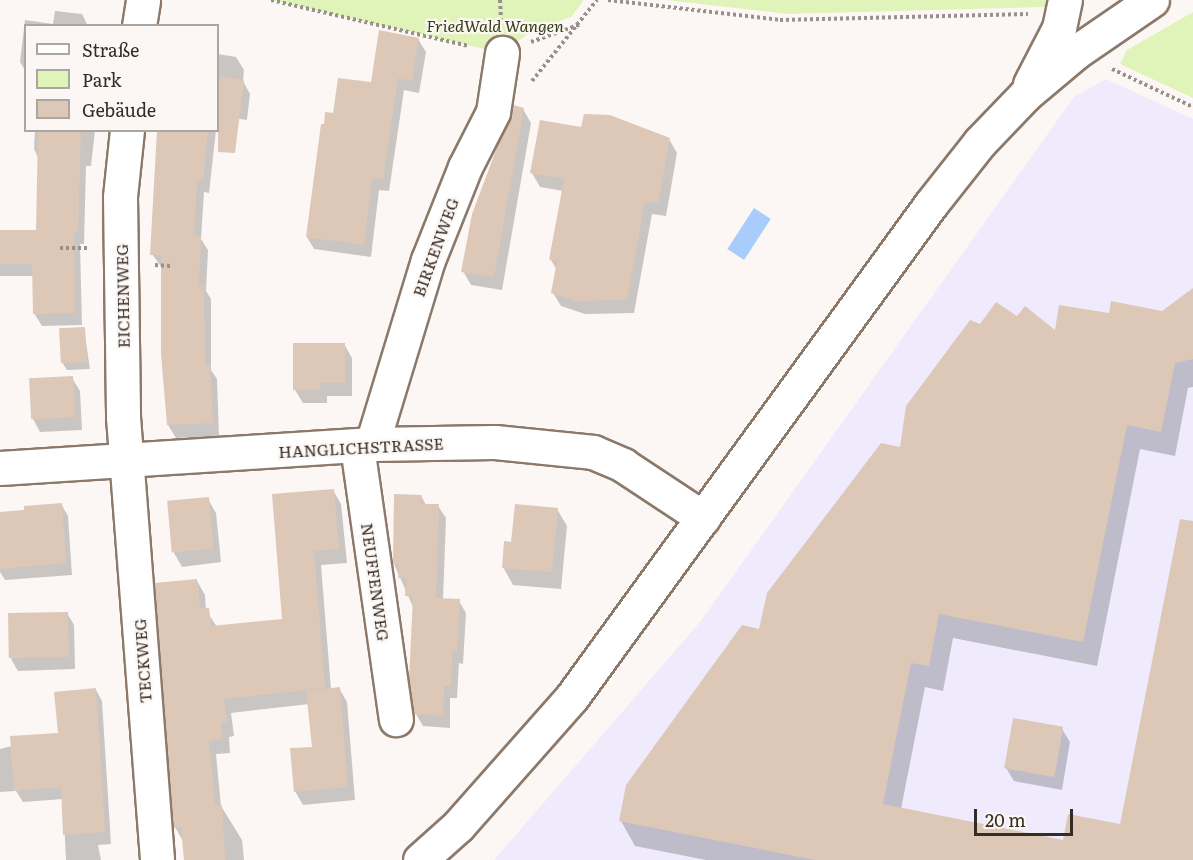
<!DOCTYPE html>
<html>
<head>
<meta charset="utf-8">
<style>
	body { margin:0 }
	#map { position:relative; width:1193px; height:860px; overflow:hidden; background:#fcf7f4; font-family:Literata,serif }
	div>[style] { position:absolute }
	[style*='--x'] { left:calc(var(--x)*1px); top:calc(var(--y)*1px); width:calc(var(--w)*1px); rotate:calc(var(--a)*1deg) }
	.industrial>* { inset:0; background:#efebfd }
	.green>* { inset:0; background:#e0f4b9 }
	.water>* { inset:0; background:#a8cdfc; transform-origin:0 0 }
	.shadow>* { inset:0; background:#0003 }
	.building>* { inset:0; background:#ddc8b8; transform-origin:0 0 }
	.path>* { height:4px; margin-top:-2px; transform-origin:0; background:repeating-linear-gradient(90deg,#97908b 0 3px,transparent 0 6px) }
	.roads { filter:drop-shadow(2px 0 #8c796a) drop-shadow(-2px 0 #8c796a) drop-shadow(0 2px #8c796a) drop-shadow(0 -2px #8c796a) }
	.minor>* { height:33px; margin:-16.5px; padding:0 16.5px; transform-origin:16.5px; border-radius:16.5px; background:#fff }
	span { translate:-50% -50%; white-space:nowrap; text-align:center; line-height:1.15; -webkit-text-stroke:4.5px #fcf7f4; paint-order:stroke }
	.park-label { font-size:16px; color:#323d15; font-style:italic }
	.street-label { font-size:16px; color:#342c25 }
	.legend { position:absolute; left:24px; top:24px; width:195px; height:108px; box-sizing:border-box; background:#fcf7f4; border:2px solid #aca6a1; margin:0; padding:8px 10px; list-style:none; font-size:18px; color:#342c25 }
	.legend li { display:flex; align-items:center; gap:12px; height:30px }
	.legend b { width:30px; border:2px solid #aca6a1 }
	.scale { position:absolute; left:974px; top:809px; width:99px; height:27px; box-sizing:border-box; border:3px solid #342c25; border-top:0; padding-left:8px; font-size:18px; line-height:21px; white-space:nowrap; color:#342c25; -webkit-text-stroke:4px #fcf7f4; paint-order:stroke }
</style>
</head>
<body>
<div id="map">
	<div class="industrial">
		<i style="clip-path:polygon(1106px 79px,1193px 119px,1193px 860px,494px 860px,700px 622px,1074px 97px)"></i>
	</div>
	<div class="green">
		<i style="clip-path:polygon(271px 0,584px 0,571px 17px,532px 31px,502px 53px)"></i>
		<i style="clip-path:polygon(666px 0,1047px 0,1045px 7px,787px 14px)"></i>
		<i style="clip-path:polygon(1193px 12px,1193px 98px,1120px 64px,1127px 50px)"></i>
	</div>
	<div class="water">
		<i style="left:754px;top:208px;width:20px;height:49px;rotate:33deg"></i>
	</div>
	<div class="shadow">
		<i style="clip-path:polygon(55px 11px,82px 14px,88px 26px,26px 26px,26px 72px,20px 62px,25px 20px,53px 24px)"></i>
		<i style="clip-path:polygon(418px 39px,426px 52px,419px 93px,404px 90px,389px 191px,379px 190px,371px 257px,314px 249px,307px 237px,325px 126px)"></i>
		<i style="clip-path:polygon(218px 54px,236px 57px,244px 70px,243px 81px,250px 94px,247px 120px,218px 116px)"></i>
		<i style="clip-path:polygon(523px 109px,531px 123px,502px 290px,471px 285px,463px 271px)"></i>
		<i style="clip-path:polygon(582px 129px,669px 139px,677px 153px,666px 216px,652px 214px,634px 313px,585px 314px,561px 306px,553px 293px,557px 270px,551px 260px,563px 191px,540px 187px,532px 173px)"></i>
		<i style="clip-path:polygon(35px 130px,95px 130px,91px 166px,86px 166px,84px 244px,80px 244px,82px 325px,42px 326px,34px 313px,34px 276px,0 276px,0 231px,37px 231px,39px 159px,34px 149px)"></i>
		<i style="clip-path:polygon(159px 130px,216px 130px,209px 193px,204px 192px,201px 239px,208px 250px,206px 291px,211px 299px,211px 370px,217px 379px,219px 436px,176px 438px,168px 425px,162px 268px,152px 254px)"></i>
		<i style="clip-path:polygon(1193px 295px,1193px 387px,1188px 388px,1175px 456px,1140px 449px,1097px 666px,953px 638px,943px 691px,925px 687px,901px 809px,1064px 841px,1121px 826px,1193px 567px,1193px 860px,706px 860px,635px 846px,621px 821px,901px 448px,980px 326px,1018px 318px,1056px 333px,1110px 315px,1162px 312px)"></i>
		<i style="clip-path:polygon(84px 329px,90px 369px,67px 370px,63px 364px)"></i>
		<i style="clip-path:polygon(344px 344px,352px 358px,352px 396px,327px 396px,327px 403px,303px 403px,295px 390px)"></i>
		<i style="clip-path:polygon(72px 378px,80px 391px,82px 430px,40px 432px,33px 419px)"></i>
		<i style="clip-path:polygon(333px 490px,341px 504px,347px 563px,321px 565px,331px 689px,339px 688px,347px 702px,355px 800px,303px 805px,295px 791px,314px 748px,309px 704px,231px 713px,234px 736px,229px 737px,230px 753px,216px 754px,221px 806px,242px 840px,244px 860px,186px 860px,183px 841px,175px 827px,197px 581px,205px 595px,206px 610px,217px 627px,283px 620px)"></i>
		<i style="clip-path:polygon(421px 496px,426px 505px,438px 506px,446px 518px,443px 600px,459px 601px,466px 613px,463px 664px,459px 663px,457px 698px,450px 698px,450px 728px,423px 726px,416px 714px,414px 609px,394px 564px)"></i>
		<i style="clip-path:polygon(208px 499px,216px 513px,221px 562px,182px 567px,174px 553px)"></i>
		<i style="clip-path:polygon(61px 504px,68px 516px,72px 575px,5px 580px,0 572px,0 514px)"></i>
		<i style="clip-path:polygon(557px 509px,567px 526px,561px 589px,513px 585px,503px 567px,513px 543px)"></i>
		<i style="clip-path:polygon(67px 613px,74px 625px,75px 669px,18px 671px,11px 659px)"></i>
		<i style="clip-path:polygon(96px 690px,102px 701px,111px 844px,98px 845px,101px 860px,66px 860px,63px 799px,23px 802px,16px 791px,0 792px,0 749px,60px 734px)"></i>
		<i style="clip-path:polygon(1062px 729px,1070px 742px,1062px 790px,1014px 781px,1006px 768px)"></i>
	</div>
	<div class="building">
		<i style="clip-path:polygon(379px 30px,419px 38px,412px 81px,398px 78px,383px 179px,372px 178px,364px 245px,306px 237px,321px 124px,324px 124px,325px 112px,333px 113px,338px 78px,371px 82px)"></i>
		<i style="clip-path:polygon(218px 76px,244px 80px,235px 153px,218px 152px)"></i>
		<i style="clip-path:polygon(513px 105px,524px 108px,494px 277px,461px 272px,472px 214px)"></i>
		<i style="clip-path:polygon(584px 114px,610px 115px,670px 138px,658px 203px,645px 201px,627px 300px,576px 301px,551px 293px,557px 261px,549px 260px,564px 179px,530px 173px,540px 120px,581px 127px)"></i>
		<i style="clip-path:polygon(38px 130px,81px 130px,78px 232px,74px 232px,75px 313px,33px 314px,32px 264px,0 264px,0 230px,36px 230px)"></i>
		<i style="clip-path:polygon(157px 130px,208px 130px,203px 180px,197px 180px,194px 235px,201px 236px,199px 285px,204px 285px,205px 365px,210px 365px,213px 423px,167px 425px,161px 354px,161px 255px,150px 255px)"></i>
		<i style="clip-path:polygon(1193px 288px,1193px 359px,1175px 363px,1161px 432px,1127px 425px,1083px 642px,939px 614px,929px 666px,911px 663px,883px 804px,1063px 840px,1068px 814px,1120px 824px,1180px 519px,1193px 521px,1193px 860px,815px 860px,619px 821px,626px 785px,742px 625px,759px 629px,767px 593px,881px 443px,900px 447px,906px 406px,970px 320px,980px 324px,996px 302px,1017px 316px,1025px 306px,1055px 330px,1059px 305px,1109px 313px,1111px 301px,1162px 311px)"></i>
		<i style="left:85px;top:327px;width:35px;height:26px;rotate:87deg"></i>
		<i style="clip-path:polygon(293px 343px,345px 343px,345px 383px,320px 383px,320px 390px,293px 390px)"></i>
		<i style="left:73px;top:376px;width:41px;height:44px;rotate:87deg"></i>
		<i style="clip-path:polygon(334px 489px,339px 549px,314px 551px,325px 688px,224px 699px,227px 722px,221px 723px,223px 739px,209px 741px,215px 805px,222px 805px,225px 860px,184px 860px,181px 827px,173px 828px,155px 583px,197px 579px,200px 608px,209px 608px,211px 626px,282px 619px,272px 494px)"></i>
		<i style="clip-path:polygon(394px 494px,422px 495px,421px 504px,439px 504px,436px 598px,460px 599px,457px 652px,452px 651px,451px 686px,444px 686px,443px 716px,414px 714px,409px 679px,413px 597px,405px 596px,406px 578px,398px 578px,399px 565px,393px 564px)"></i>
		<i style="left:209px;top:497px;width:52px;height:42px;rotate:85deg"></i>
		<i style="clip-path:polygon(62px 503px,66px 563px,0 569px,0 512px,24px 510px,24px 506px)"></i>
		<i style="clip-path:polygon(515px 504px,558px 508px,552px 572px,502px 568px,504px 541px,511px 542px)"></i>
		<i style="left:68px;top:612px;width:45px;height:60px;rotate:89deg"></i>
		<i style="clip-path:polygon(340px 687px,348px 787px,294px 792px,290px 748px,312px 747px,306px 691px)"></i>
		<i style="clip-path:polygon(96px 688px,105px 832px,63px 835px,61px 787px,14px 791px,10px 736px,58px 733px,54px 692px)"></i>
		<i style="left:1013px;top:718px;width:51px;height:51px;rotate:10deg"></i>
	</div>
	<div class="path">
		<i style="--x:271;--y:0;--w:203;--a:13.1"></i>
		<i style="--x:500;--y:0;--w:20;--a:87"></i>
		<i style="--x:608;--y:0;--w:173;--a:6.6"></i>
		<i style="--x:780;--y:20;--w:248;--a:-1.4"></i>
		<i style="--x:531;--y:42;--w:53;--a:-19.8"></i>
		<i style="--x:1112;--y:69;--w:89;--a:25.1"></i>
		<i style="--x:532;--y:81;--w:104;--a:-51.3"></i>
		<i style="--x:60;--y:248;--w:28;--a:0"></i>
		<i style="--x:155;--y:265;--w:16;--a:4"></i>
	</div>
	<div class="roads">
		<div class="minor">
			<i style="--x:139;--y:26;--w:26;--a:-81"></i>
			<i style="--x:1030;--y:84;--w:63;--a:-62.6"></i>
			<i style="--x:1059;--y:28;--w:29;--a:-78"></i>
			<i style="--x:127;--y:130;--w:67;--a:96"></i>
			<i style="--x:120;--y:197;--w:220;--a:89.2"></i>
			<i style="--x:123;--y:417;--w:444;--a:85.6"></i>
			<i style="--x:372;--y:444;--w:192;--a:-73.1"></i>
			<i style="--x:428;--y:260;--w:100;--a:-68.3"></i>
			<i style="--x:465;--y:167;--w:62;--a:-63"></i>
			<i style="--x:493;--y:112;--w:60;--a:-81.3"></i>
			<i style="--x:357;--y:446;--w:276;--a:81.9"></i>
			<i style="--x:0;--y:468;--w:373;--a:-3.7"></i>
			<i style="--x:372;--y:444;--w:123;--a:-0.9"></i>
			<i style="--x:495;--y:442;--w:99;--a:5.8"></i>
			<i style="--x:593;--y:452;--w:33;--a:23"></i>
			<i style="--x:623;--y:465;--w:96;--a:33.5"></i>
			<i style="--x:420;--y:860;--w:51;--a:-41.8"></i>
			<i style="--x:458;--y:826;--w:172;--a:-48.5"></i>
			<i style="--x:572;--y:697;--w:610;--a:-53.94"></i>
			<i style="--x:931;--y:204;--w:79;--a:-51.7"></i>
			<i style="--x:980;--y:142;--w:65;--a:-46.2"></i>
			<i style="--x:1025;--y:95;--w:67;--a:-40.1"></i>
			<i style="--x:1076;--y:52;--w:92;--a:-34.4"></i>
		</div>
	</div>
	<div class="park-label">
		<span style="left:495px;top:25px">FriedWald Wangen</span>
	</div>
	<div class="street-label">
		<span style="left:435px;top:247px;rotate:-70deg">BIRKENWEG</span>
		<span style="left:122px;top:296px;rotate:-91deg">EICHENWEG</span>
		<span style="left:361px;top:447px;rotate:-3deg">HANGLICHSTRASSE</span>
		<span style="left:376px;top:582px;rotate:82deg">NEUFFENWEG</span>
		<span style="left:142px;top:661px;rotate:-94deg">TECKWEG</span>
	</div>
	<ul class="legend">
	<li><b style="height:8px;background:#fff"></b>Straße</li>
	<li><b style="height:16px;background:#e0f4b9"></b>Park</li>
	<li><b style="height:16px;background:#ddc8b8"></b>Gebäude</li>
	</ul>
	<div class="scale">20 m</div>
</div>
</body>
</html>
